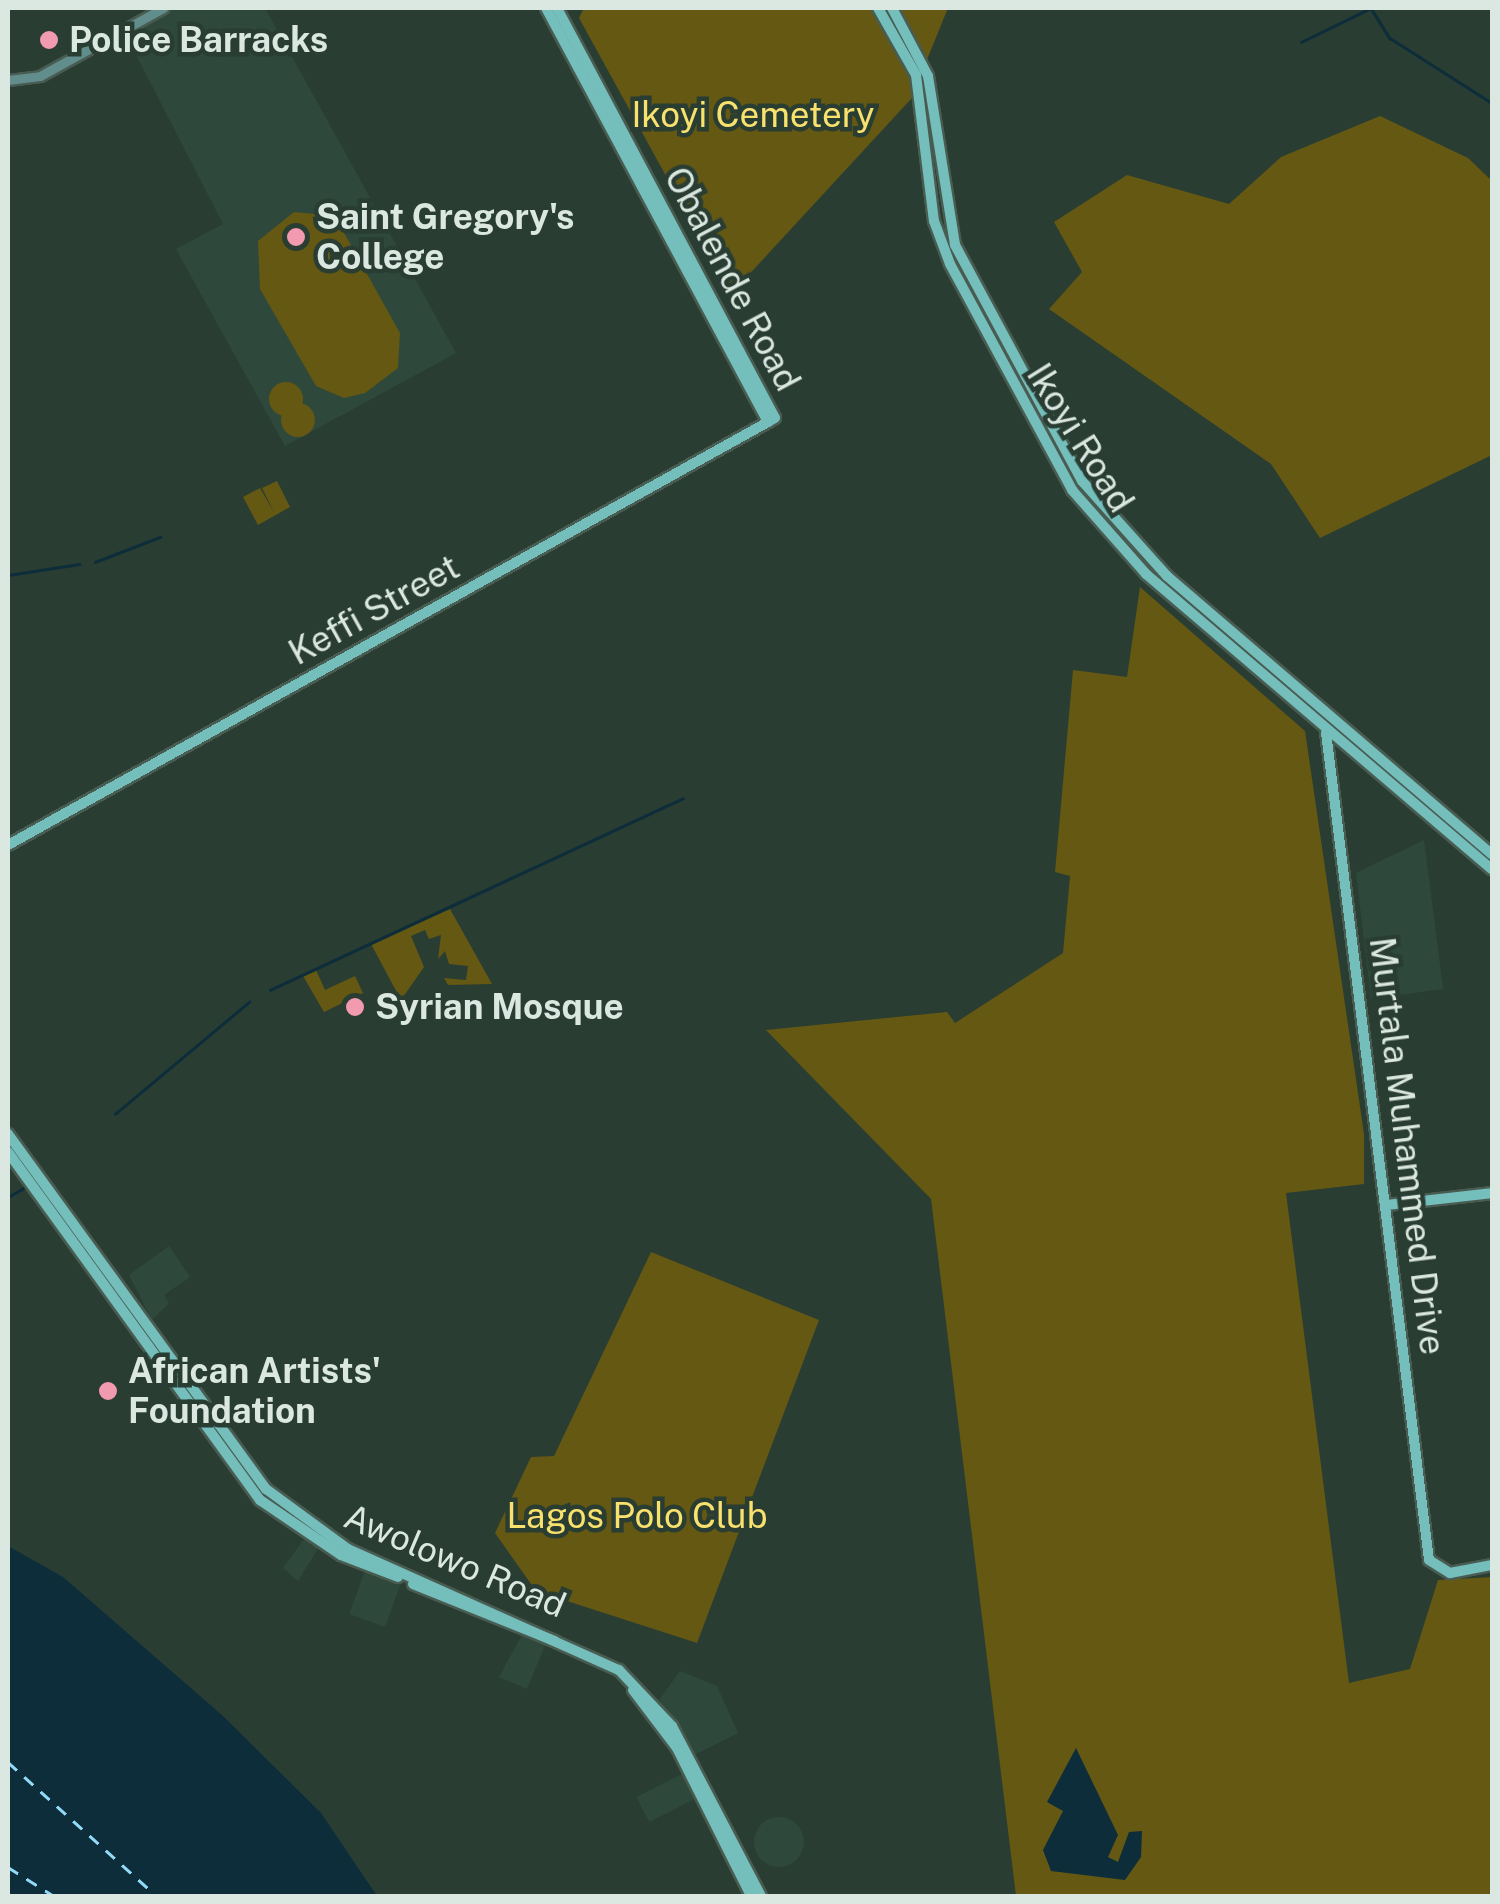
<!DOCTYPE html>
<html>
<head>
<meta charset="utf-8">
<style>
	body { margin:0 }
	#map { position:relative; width:1500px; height:1904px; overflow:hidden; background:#293d33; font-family:"Public Sans",sans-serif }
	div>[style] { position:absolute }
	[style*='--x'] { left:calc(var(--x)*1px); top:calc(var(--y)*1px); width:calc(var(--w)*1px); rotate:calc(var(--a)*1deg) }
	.built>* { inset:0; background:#2e493b; transform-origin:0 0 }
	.round { border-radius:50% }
	.green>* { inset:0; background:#655812 }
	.water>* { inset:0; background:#0c2d39 }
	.stream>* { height:2.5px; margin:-1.25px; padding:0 1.25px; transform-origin:1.25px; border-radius:1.25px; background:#0c2d39 }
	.ferry>* { height:2.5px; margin-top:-1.25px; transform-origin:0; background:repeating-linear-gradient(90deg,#92dbf8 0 12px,transparent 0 22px) }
	.roads { filter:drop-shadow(2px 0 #495c52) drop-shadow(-2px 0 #495c52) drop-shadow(0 2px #495c52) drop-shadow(0 -2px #495c52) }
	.tertiary>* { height:9px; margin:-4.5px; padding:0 4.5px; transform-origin:4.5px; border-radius:4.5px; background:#618e8c }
	.secondary>* { height:10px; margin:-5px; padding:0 5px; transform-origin:5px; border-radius:5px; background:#74bebc }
	.dots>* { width:28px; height:28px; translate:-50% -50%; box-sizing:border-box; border:5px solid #293d33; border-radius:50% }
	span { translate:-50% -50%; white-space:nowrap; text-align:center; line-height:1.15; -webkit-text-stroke:9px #293d33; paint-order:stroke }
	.poi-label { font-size:35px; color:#dbe7e1; font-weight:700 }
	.left { translate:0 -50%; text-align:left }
	.park-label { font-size:35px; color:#f8e16d }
	.street-label { font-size:35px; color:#dbe7e1 }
	.frame { position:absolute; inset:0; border:10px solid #dbe7e1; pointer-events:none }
</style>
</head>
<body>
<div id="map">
	<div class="built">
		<i style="clip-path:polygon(175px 8px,265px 8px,456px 353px,285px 446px,176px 249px,223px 224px,126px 35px)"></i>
		<i style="clip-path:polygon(1424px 840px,1443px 989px,1371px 999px,1356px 873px)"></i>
		<i style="clip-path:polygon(169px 1246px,190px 1277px,164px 1295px,169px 1303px,152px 1320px,129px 1275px)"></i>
		<i style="clip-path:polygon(307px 1535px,321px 1544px,298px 1581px,283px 1568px)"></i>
		<i style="left:366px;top:1568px;width:38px;height:49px;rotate:20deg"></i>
		<i style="clip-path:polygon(524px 1631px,547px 1641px,527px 1689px,499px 1677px)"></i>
		<i style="clip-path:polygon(680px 1671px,717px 1686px,738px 1733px,694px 1755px,659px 1700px)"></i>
		<i style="left:682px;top:1774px;width:28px;height:51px;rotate:63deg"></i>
		<i class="round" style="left:754px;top:1817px;width:50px;height:50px"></i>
	</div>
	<div class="green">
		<i style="clip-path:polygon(584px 8px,948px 8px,911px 99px,731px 294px,579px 18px)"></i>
		<i style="clip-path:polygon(1380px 116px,1468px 158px,1492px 181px,1492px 455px,1320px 538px,1271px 464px,1049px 309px,1082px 272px,1054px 222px,1127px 175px,1229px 204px,1281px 157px)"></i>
		<i style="clip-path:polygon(294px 212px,324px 215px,343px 231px,400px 333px,398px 368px,365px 393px,344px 398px,316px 386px,260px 289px,258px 241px)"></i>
		<i class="round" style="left:269px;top:382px;width:34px;height:34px"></i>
		<i class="round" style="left:281px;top:403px;width:34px;height:34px"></i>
		<i style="clip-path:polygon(277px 481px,290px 507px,258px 525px,243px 497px,260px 488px,274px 512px,262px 488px)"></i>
		<i style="clip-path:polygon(1140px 587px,1305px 731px,1364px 1134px,1364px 1184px,1286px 1193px,1349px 1683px,1410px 1669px,1438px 1580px,1492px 1577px,1492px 1896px,1016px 1896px,931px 1199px,766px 1030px,947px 1012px,955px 1023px,1063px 953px,1070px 876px,1055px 872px,1073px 670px,1127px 677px)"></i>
		<i style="clip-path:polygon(450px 909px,492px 984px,448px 985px,444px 978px,466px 980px,468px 966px,449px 964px,445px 951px,438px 959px,441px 935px,429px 939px,425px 930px,411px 936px,424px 967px,401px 1000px,371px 944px)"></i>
		<i style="clip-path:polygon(316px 970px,325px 990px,355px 976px,363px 993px,324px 1012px,303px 976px)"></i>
		<i style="clip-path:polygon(651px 1252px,819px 1320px,697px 1643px,536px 1591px,495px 1533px,531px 1457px,554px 1456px)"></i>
	</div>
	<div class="water">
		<i style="clip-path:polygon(8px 1546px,63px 1577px,223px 1716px,321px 1813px,377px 1896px,8px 1896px)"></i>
		<i style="clip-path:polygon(1076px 1748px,1118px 1835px,1108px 1857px,1118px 1862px,1129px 1832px,1142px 1831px,1141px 1857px,1125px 1880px,1051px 1871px,1043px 1850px,1063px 1811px,1047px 1802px)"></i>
	</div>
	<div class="stream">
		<i style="--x:1371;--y:8;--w:36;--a:58"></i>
		<i style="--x:1390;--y:38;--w:121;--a:32.5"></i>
		<i style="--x:1301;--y:42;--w:78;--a:-25.9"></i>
		<i style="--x:95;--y:562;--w:70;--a:-21"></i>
		<i style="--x:8;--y:575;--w:72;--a:-8.8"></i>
		<i style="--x:270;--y:990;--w:455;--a:-24.9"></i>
		<i style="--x:115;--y:1114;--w:175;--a:-39.9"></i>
		<i style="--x:8;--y:1197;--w:20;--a:-30"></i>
	</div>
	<div class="ferry">
		<i style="--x:8;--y:1762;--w:200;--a:42"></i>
		<i style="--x:8;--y:1867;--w:54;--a:32.2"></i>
	</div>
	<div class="roads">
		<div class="tertiary">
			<i style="--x:8;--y:80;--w:32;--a:-7"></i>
			<i style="--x:40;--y:76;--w:141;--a:-28.9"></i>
		</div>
		<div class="secondary">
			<i style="--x:546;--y:8;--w:470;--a:61.8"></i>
			<i style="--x:768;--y:422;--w:8;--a:-30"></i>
			<i style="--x:557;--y:8;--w:464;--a:62"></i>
			<i style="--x:878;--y:8;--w:77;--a:60.4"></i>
			<i style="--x:916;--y:75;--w:147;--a:83"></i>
			<i style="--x:934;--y:221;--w:46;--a:69.6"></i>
			<i style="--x:950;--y:264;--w:257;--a:61.6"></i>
			<i style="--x:1072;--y:490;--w:112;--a:48.6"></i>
			<i style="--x:1146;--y:574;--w:455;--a:40.5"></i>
			<i style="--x:892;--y:8;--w:77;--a:62.1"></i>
			<i style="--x:928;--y:76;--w:171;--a:80.9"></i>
			<i style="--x:955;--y:245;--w:268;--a:61.7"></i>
			<i style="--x:1082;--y:481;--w:127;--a:48.2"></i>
			<i style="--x:1167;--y:576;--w:428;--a:40.6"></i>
			<i style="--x:1326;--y:732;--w:834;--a:82.91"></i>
			<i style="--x:1429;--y:1560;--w:25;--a:32"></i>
			<i style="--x:1450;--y:1573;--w:43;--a:-10.8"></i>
			<i style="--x:8;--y:845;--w:870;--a:-29.1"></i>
			<i style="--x:8;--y:1134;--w:439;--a:54"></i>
			<i style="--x:266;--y:1489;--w:102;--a:36.2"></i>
			<i style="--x:348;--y:1549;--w:297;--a:24.1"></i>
			<i style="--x:619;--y:1670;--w:77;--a:46.6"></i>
			<i style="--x:672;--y:1726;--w:192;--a:62.4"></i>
			<i style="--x:8;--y:1152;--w:430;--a:54.1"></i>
			<i style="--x:260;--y:1500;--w:98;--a:34.2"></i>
			<i style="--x:341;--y:1555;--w:61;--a:21.1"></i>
			<i style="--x:1387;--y:1205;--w:106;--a:-6.5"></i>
			<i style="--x:413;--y:1584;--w:153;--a:21.9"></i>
			<i style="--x:633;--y:1690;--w:73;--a:52.8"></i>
			<i style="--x:677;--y:1748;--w:165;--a:63.4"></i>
		</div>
	</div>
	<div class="dots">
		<i style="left:49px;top:40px;background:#f29ab0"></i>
		<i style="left:296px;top:237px;background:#f29ab0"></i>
		<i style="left:355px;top:1007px;background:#f29ab0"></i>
		<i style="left:108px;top:1391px;background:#f29ab0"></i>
	</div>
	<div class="poi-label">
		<span class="left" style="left:69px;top:40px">Police Barracks</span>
		<span class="left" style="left:316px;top:237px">Saint Gregory's<br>College</span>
		<span class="left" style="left:375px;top:1007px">Syrian Mosque</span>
		<span class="left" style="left:128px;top:1391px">African Artists'<br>Foundation</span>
	</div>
	<div class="park-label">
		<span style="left:753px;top:115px">Ikoyi Cemetery</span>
		<span style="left:637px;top:1516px">Lagos Polo Club</span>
	</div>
	<div class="street-label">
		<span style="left:732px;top:279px;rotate:62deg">Obalende Road</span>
		<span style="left:1080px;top:438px;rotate:58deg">Ikoyi Road</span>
		<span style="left:374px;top:610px;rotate:-29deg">Keffi Street</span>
		<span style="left:1407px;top:1146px;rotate:83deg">Murtala Muhammed Drive</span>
		<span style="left:455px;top:1561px;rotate:23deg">Awolowo Road</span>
	</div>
	<div class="frame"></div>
</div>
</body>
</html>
